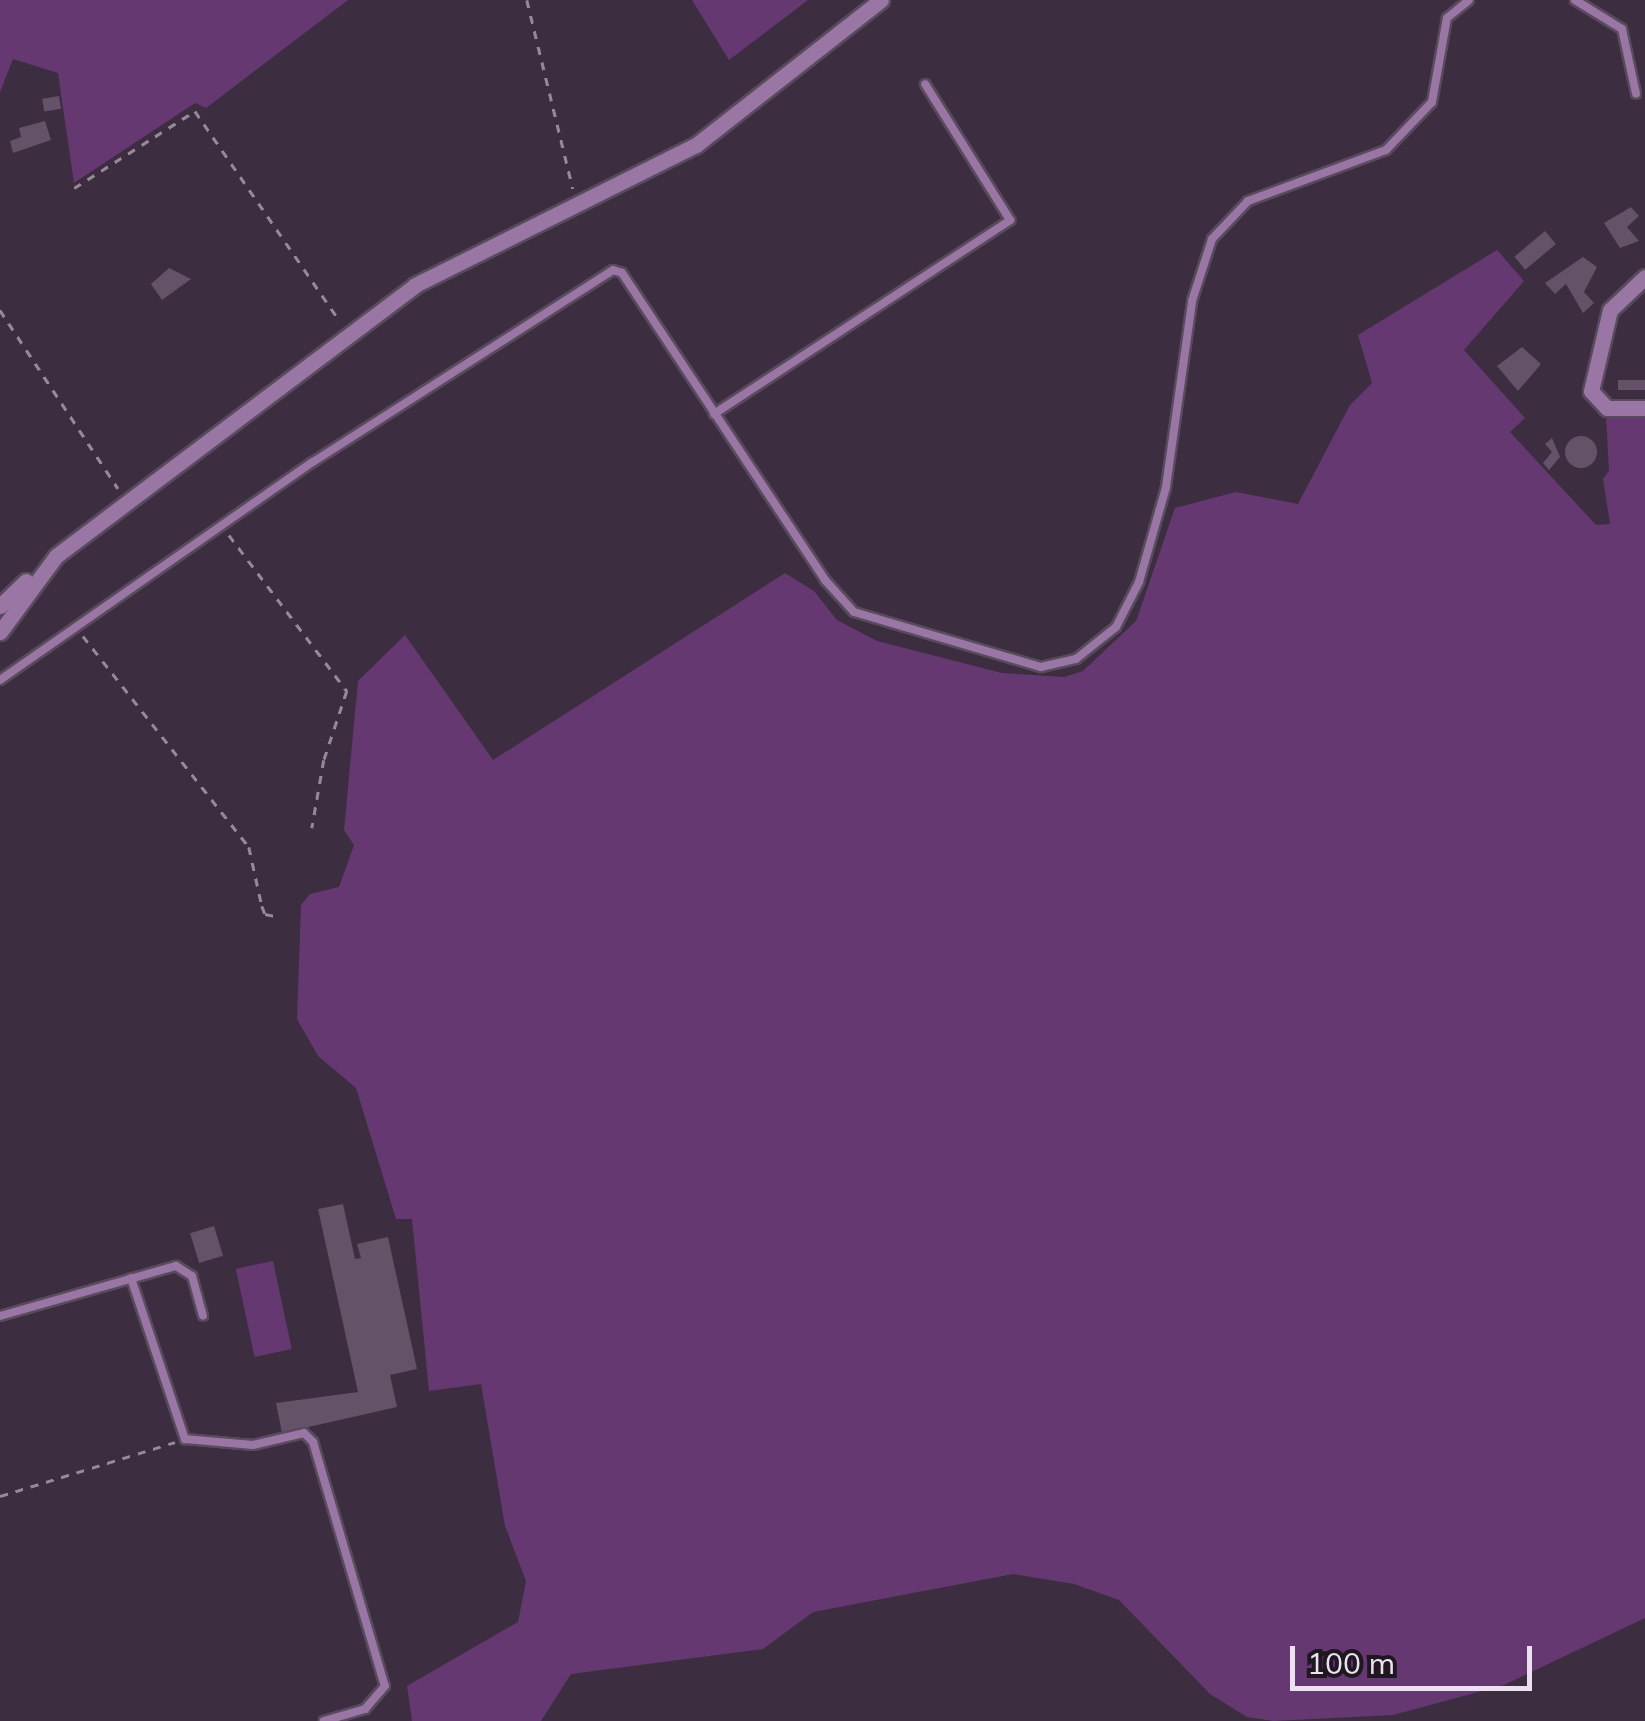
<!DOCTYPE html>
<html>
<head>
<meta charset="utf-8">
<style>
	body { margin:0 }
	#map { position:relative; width:1645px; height:1721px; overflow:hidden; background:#3d2d41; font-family:Mulish,sans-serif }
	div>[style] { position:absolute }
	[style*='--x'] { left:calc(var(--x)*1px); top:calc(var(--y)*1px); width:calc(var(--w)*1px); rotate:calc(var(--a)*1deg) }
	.green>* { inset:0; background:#653871; transform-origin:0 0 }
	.building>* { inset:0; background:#635268; transform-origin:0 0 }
	.round { border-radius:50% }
	.path>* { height:2.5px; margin-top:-1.25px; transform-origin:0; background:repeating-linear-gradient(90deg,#96899a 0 8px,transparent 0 16px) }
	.roads { filter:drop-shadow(2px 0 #594a5d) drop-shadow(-2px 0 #594a5d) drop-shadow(0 2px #594a5d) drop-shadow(0 -2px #594a5d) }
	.service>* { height:8px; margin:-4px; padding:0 4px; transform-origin:4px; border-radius:4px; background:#9976a4 }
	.minor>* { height:15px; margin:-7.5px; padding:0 7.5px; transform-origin:7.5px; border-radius:7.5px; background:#9976a4 }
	span { translate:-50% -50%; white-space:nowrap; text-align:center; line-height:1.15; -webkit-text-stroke:8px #1f1822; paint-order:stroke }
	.scale { position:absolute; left:1290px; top:1646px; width:242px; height:45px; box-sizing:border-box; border:5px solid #ece2ef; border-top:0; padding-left:12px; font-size:30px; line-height:35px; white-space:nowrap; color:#ece2ef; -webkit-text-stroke:8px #1f1822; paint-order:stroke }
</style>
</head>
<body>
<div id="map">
	<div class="green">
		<i style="clip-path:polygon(0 0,348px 0,206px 108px,195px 103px,74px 183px,58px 73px,13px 59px,0 92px)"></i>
		<i style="clip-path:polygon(692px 0,808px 0,729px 60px)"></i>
		<i style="clip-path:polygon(1497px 250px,1524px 281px,1464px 350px,1525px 418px,1510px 432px,1596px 525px,1610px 524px,1603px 479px,1609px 471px,1606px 416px,1645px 414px,1645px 1618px,1504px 1685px,1393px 1715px,1273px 1721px,1247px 1717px,1210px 1694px,1119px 1600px,1074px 1584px,1013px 1574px,813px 1612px,763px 1649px,571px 1674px,541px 1721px,412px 1721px,407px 1686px,518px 1622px,526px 1581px,505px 1526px,481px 1384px,429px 1391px,412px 1219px,396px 1219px,356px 1088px,318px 1056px,297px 1019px,301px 905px,310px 894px,339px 887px,354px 845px,344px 830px,358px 681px,405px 635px,493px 760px,785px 573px,814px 591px,837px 620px,877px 641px,1002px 673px,1064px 677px,1083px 671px,1136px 621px,1175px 508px,1236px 492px,1298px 504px,1350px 405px,1372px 383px,1358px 335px)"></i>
		<i style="left:273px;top:1261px;width:90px;height:38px;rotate:78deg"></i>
	</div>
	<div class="building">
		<i style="left:59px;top:96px;width:13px;height:17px;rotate:81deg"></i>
		<i style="clip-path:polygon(45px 121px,51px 140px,13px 153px,10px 141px,21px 137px,19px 128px)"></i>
		<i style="clip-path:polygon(1631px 207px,1639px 216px,1627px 227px,1639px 241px,1620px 248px,1604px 223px)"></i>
		<i style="left:1545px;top:231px;width:17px;height:40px;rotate:50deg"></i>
		<i style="clip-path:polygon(1583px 257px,1597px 267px,1584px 292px,1594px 303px,1583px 313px,1566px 284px,1555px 294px,1545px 283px)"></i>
		<i style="clip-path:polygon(169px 268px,191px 279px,162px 300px,151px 284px)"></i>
		<i style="clip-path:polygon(1522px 347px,1541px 364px,1518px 391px,1497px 366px)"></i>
		<i style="left:1645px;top:380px;width:10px;height:27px;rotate:90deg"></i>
		<i class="round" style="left:1565px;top:436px;width:32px;height:32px"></i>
		<i style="clip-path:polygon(1552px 438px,1560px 457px,1549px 470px,1543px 463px,1552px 452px,1545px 444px)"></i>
		<i style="clip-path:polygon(343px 1204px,355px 1259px,361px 1258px,357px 1244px,388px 1237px,417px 1369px,390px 1375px,397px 1407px,282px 1433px,276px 1403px,358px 1392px,318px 1209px)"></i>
		<i style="left:214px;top:1226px;width:31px;height:25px;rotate:73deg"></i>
	</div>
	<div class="path">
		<i style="--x:527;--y:0;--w:194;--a:76.3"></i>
		<i style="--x:74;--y:188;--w:143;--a:-32.5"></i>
		<i style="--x:195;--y:111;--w:255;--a:55.4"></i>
		<i style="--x:0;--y:310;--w:214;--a:56.5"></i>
		<i style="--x:229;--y:535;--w:196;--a:52.9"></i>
		<i style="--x:347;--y:691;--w:73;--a:108.4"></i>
		<i style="--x:324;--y:760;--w:69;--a:100"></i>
		<i style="--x:83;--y:636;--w:268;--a:51.8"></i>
		<i style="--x:249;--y:847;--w:60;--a:77.6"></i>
		<i style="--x:262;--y:906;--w:9;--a:69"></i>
		<i style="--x:265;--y:914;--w:15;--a:11"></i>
		<i style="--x:0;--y:1496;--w:183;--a:-17.1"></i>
	</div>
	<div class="roads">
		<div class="service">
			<i style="--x:1575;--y:0;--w:55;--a:31.7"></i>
			<i style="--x:1622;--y:29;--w:66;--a:77.8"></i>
			<i style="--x:714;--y:414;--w:354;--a:-33.2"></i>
			<i style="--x:1010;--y:220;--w:160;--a:-122"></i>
			<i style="--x:0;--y:680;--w:381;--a:-34.9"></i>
			<i style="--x:313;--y:462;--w:356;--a:-32.6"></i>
			<i style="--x:613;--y:270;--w:9;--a:18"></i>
			<i style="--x:622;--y:273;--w:368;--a:56.5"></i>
			<i style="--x:825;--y:580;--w:43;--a:47.8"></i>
			<i style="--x:854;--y:612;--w:195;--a:16.4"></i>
			<i style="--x:1041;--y:667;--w:36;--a:-13"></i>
			<i style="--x:1076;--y:659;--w:51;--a:-38.7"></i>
			<i style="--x:1116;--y:627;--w:51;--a:-62.9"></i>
			<i style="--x:1139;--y:582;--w:99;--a:-74.1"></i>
			<i style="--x:1166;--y:487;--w:188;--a:-82"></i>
			<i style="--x:1192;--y:301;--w:65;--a:-72.1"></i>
			<i style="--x:1212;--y:239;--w:52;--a:-46.5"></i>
			<i style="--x:1248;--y:201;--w:147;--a:-20.3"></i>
			<i style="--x:1386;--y:150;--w:66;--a:-46.2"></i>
			<i style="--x:1432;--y:102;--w:85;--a:-79.9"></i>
			<i style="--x:1447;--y:18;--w:28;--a:-39"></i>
			<i style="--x:131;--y:1278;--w:170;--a:71.5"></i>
			<i style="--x:185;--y:1439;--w:68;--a:5"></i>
			<i style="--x:253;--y:1445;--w:52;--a:-13.2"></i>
			<i style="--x:304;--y:1433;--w:13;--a:45"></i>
			<i style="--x:313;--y:1442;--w:254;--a:73.6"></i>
			<i style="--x:385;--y:1686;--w:30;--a:131"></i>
			<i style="--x:365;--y:1709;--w:43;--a:163.7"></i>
			<i style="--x:0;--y:1316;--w:183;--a:-15.9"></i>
			<i style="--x:176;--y:1266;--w:19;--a:32"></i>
			<i style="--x:192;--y:1276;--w:41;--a:74.6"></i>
		</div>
		<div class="minor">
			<i style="--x:1645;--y:277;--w:48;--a:136.7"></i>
			<i style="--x:1610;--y:310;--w:83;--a:103.2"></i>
			<i style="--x:1591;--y:391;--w:23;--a:47"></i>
			<i style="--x:1607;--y:408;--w:38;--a:0"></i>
			<i style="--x:0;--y:606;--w:36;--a:-44"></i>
			<i style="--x:0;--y:632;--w:94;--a:-53.6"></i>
			<i style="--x:56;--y:556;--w:450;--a:-37"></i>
			<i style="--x:415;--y:285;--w:314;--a:-26.5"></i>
			<i style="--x:696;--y:145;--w:235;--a:-38.1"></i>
		</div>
	</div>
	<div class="scale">100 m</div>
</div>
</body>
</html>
